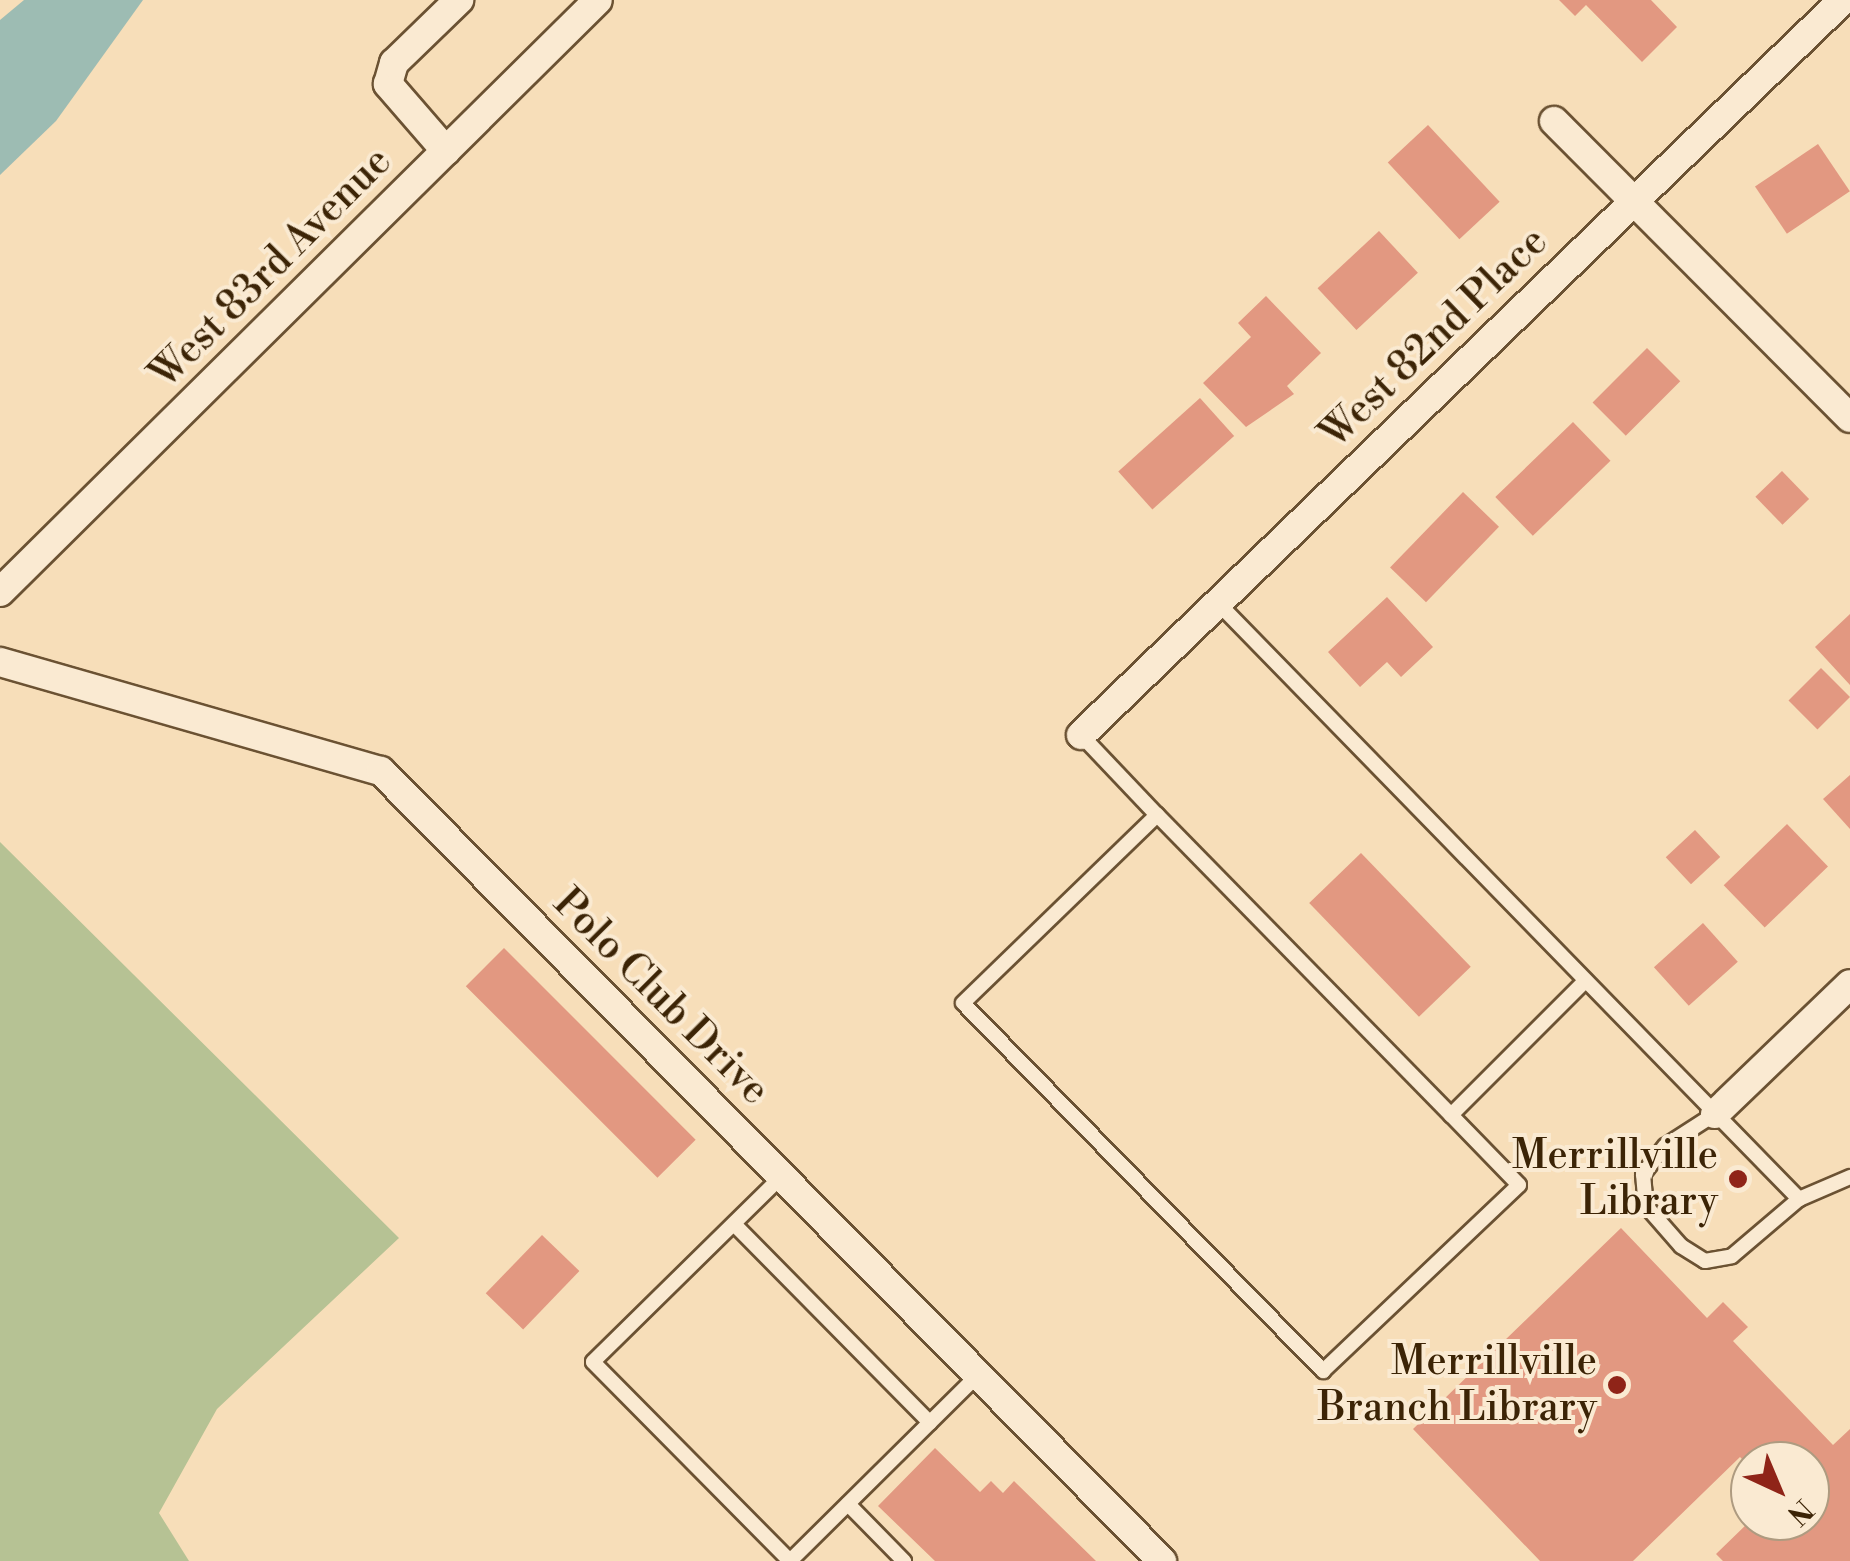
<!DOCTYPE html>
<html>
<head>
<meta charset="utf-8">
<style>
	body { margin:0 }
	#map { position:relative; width:1850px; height:1561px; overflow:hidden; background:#f7deb9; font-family:"Libre Bodoni",serif }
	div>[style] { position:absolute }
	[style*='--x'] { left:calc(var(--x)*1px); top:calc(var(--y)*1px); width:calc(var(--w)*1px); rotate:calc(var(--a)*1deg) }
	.green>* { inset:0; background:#b6c294 }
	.water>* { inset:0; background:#9dbcb3 }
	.building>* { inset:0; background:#e29881; transform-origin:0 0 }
	.roads { filter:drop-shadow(2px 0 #6b5233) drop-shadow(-2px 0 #6b5233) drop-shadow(0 2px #6b5233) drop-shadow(0 -2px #6b5233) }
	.lane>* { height:14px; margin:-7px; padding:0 7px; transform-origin:7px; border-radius:7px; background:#faead2 }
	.street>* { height:28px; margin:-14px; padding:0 14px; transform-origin:14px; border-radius:14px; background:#faead2 }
	.dots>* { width:28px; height:28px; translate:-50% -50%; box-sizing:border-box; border:5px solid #faead2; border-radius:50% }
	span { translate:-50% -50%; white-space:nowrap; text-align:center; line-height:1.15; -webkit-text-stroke:8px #faead2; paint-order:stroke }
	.street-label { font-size:40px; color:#3c2406 }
	.poi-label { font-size:40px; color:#3c2406 }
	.right { translate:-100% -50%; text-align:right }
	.north { position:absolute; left:1730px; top:1441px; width:100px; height:100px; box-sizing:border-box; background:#faead2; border:2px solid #ae9b80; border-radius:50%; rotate:136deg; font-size:28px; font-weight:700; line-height:40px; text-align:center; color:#3c2406 }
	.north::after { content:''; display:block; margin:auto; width:35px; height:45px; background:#8f2418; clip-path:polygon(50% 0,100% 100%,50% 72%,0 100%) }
</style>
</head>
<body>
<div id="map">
	<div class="green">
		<i style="clip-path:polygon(0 842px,399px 1238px,217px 1409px,159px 1513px,189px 1561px,0 1561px)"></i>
	</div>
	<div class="water">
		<i style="clip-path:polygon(24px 0,143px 0,56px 121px,0 175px,0 20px)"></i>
	</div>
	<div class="building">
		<i style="clip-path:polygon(1559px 0,1651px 0,1677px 27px,1642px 62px,1586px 5px,1575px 16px)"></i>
		<i style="left:1428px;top:125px;width:105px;height:55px;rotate:47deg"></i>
		<i style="left:1818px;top:144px;width:57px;height:76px;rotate:56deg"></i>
		<i style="left:1379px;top:231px;width:57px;height:84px;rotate:47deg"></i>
		<i style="clip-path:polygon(1266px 296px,1321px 353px,1287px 386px,1294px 394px,1246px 427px,1203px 383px,1251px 337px,1238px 323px)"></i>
		<i style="left:1647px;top:348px;width:47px;height:77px;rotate:45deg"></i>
		<i style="left:1200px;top:398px;width:51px;height:110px;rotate:48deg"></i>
		<i style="left:1573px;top:422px;width:54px;height:108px;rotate:46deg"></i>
		<i style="left:1782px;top:471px;width:39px;height:37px;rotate:46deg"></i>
		<i style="left:1463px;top:492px;width:50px;height:105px;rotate:44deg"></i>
		<i style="clip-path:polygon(1387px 597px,1433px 647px,1401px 677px,1387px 662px,1360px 687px,1328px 652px)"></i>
		<i style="clip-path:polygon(1850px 614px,1850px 685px,1815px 647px)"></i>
		<i style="left:1821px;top:668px;width:41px;height:46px;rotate:45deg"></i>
		<i style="clip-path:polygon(1850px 775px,1850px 829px,1823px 799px)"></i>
		<i style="left:1787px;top:824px;width:59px;height:88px;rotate:46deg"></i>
		<i style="left:1695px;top:830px;width:37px;height:40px;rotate:47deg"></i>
		<i style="left:1361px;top:853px;width:158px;height:72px;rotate:46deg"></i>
		<i style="left:1703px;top:923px;width:52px;height:66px;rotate:48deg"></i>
		<i style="left:504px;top:948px;width:271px;height:54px;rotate:45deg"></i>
		<i style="clip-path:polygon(1621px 1228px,1707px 1318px,1723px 1302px,1748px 1327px,1733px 1341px,1833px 1445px,1850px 1429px,1850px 1561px,1723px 1561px,1716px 1554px,1750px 1521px,1810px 1521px,1810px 1461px,1750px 1467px,1740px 1457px,1633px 1561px,1540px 1561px,1413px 1429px)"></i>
		<i style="left:542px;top:1235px;width:52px;height:81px;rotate:44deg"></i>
		<i style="clip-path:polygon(935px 1448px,980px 1492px,991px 1481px,1003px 1493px,1014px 1481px,1096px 1561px,935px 1561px,878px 1506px)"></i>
	</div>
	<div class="roads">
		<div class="lane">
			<i style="--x:1217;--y:602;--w:834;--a:45.73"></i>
			<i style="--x:1799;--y:1199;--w:56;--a:-23.3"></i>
			<i style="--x:1081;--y:735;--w:110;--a:46.5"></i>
			<i style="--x:1715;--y:1114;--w:59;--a:147.4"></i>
			<i style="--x:1665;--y:1146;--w:36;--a:128"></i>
			<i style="--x:1643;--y:1174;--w:32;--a:85"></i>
			<i style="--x:1646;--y:1206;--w:53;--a:48.8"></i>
			<i style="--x:1681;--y:1246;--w:28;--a:32"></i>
			<i style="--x:1705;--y:1261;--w:27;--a:-10"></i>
			<i style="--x:1732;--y:1256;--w:88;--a:-40.4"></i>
			<i style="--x:1451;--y:1115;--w:420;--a:-134.4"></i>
			<i style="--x:1157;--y:815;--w:270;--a:135.9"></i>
			<i style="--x:963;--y:1003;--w:515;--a:45.63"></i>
			<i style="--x:1323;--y:1371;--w:270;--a:-43.5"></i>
			<i style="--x:1519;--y:1185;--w:98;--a:-134.2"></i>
			<i style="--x:1451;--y:1115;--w:190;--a:-45"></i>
			<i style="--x:782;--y:1176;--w:265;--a:135.5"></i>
			<i style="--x:593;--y:1362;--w:280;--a:45.3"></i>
			<i style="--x:734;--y:1224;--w:279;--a:45.4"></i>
			<i style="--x:848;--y:1504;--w:80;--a:45.5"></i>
			<i style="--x:790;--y:1561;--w:264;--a:-44.7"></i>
		</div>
		<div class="street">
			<i style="--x:1554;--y:121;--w:419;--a:45.1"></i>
			<i style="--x:446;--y:151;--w:89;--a:-130.9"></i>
			<i style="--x:388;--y:84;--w:22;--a:-74"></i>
			<i style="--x:394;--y:63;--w:91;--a:-44.1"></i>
			<i style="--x:0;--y:592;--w:841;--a:-44.71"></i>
			<i style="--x:0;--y:662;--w:396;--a:16"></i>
			<i style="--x:381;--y:771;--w:1111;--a:45.33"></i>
			<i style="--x:1081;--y:735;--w:1059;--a:-43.97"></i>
			<i style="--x:1715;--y:1114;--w:187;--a:-43.9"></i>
		</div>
	</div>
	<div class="dots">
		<i style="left:1738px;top:1179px;background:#8f2418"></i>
		<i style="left:1617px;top:1385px;background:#8f2418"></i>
	</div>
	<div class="street-label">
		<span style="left:271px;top:268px;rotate:-45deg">West 83rd Avenue</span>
		<span style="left:1434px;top:338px;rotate:-44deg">West 82nd Place</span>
		<span style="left:661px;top:997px;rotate:45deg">Polo Club Drive</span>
	</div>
	<div class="poi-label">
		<span class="right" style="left:1718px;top:1179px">Merrillville<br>Library</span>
		<span class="right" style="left:1597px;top:1385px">Merrillville<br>Branch Library</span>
	</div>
	<div class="north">N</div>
</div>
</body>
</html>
